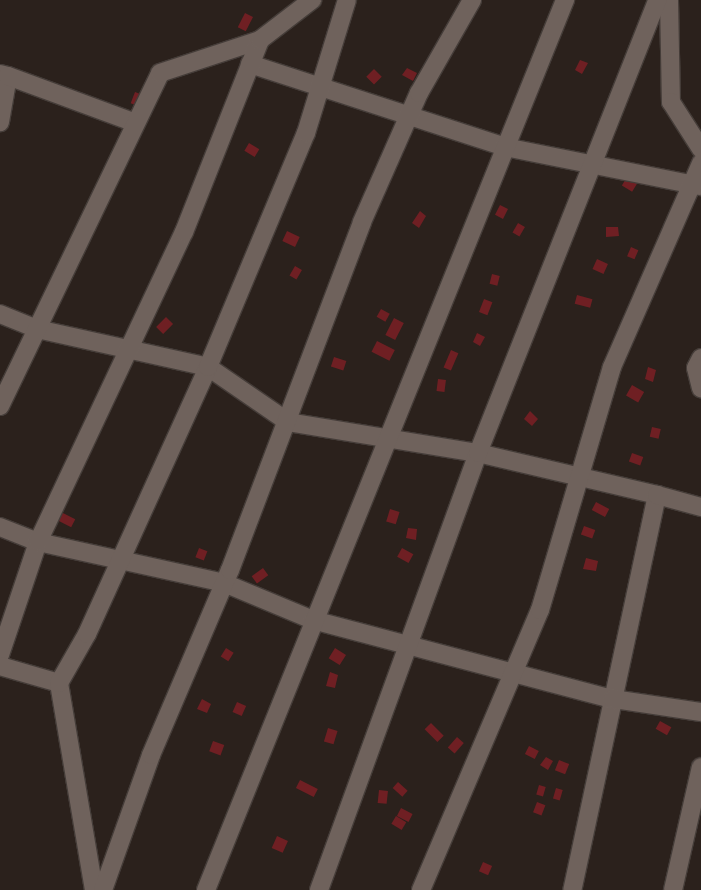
<!DOCTYPE html>
<html>
<head>
<meta charset="utf-8">
<style>
	body { margin:0 }
	#map { position:relative; width:701px; height:890px; overflow:hidden; background:#2b211c; font-family:"Archivo Narrow",sans-serif }
	div>[style] { position:absolute }
	[style*='--x'] { left:calc(var(--x)*1px); top:calc(var(--y)*1px); width:calc(var(--w)*1px); rotate:calc(var(--a)*1deg) }
	.building>* { inset:0; background:#6f1f23; transform-origin:0 0 }
	.roads { filter:drop-shadow(1px 0 #453d39) drop-shadow(-1px 0 #453d39) drop-shadow(0 1px #453d39) drop-shadow(0 -1px #453d39) }
	.street>* { height:18px; margin:-9px; padding:0 9px; transform-origin:9px; border-radius:9px; background:#6f625c }
	span { translate:-50% -50%; white-space:nowrap; text-align:center; line-height:1.15; -webkit-text-stroke:4px #100c09; paint-order:stroke }
</style>
</head>
<body>
<div id="map">
	<div class="building">
		<i style="left:245px;top:13px;width:9px;height:16px;rotate:27deg"></i>
		<i style="clip-path:polygon(580px 60px,588px 63px,582px 74px,575px 70px)"></i>
		<i style="clip-path:polygon(407px 68px,417px 73px,413px 81px,402px 75px)"></i>
		<i style="left:374px;top:69px;width:11px;height:11px;rotate:45deg"></i>
		<i style="left:135px;top:92px;width:17px;height:12px;rotate:21deg"></i>
		<i style="left:249px;top:143px;width:12px;height:9px;rotate:31deg"></i>
		<i style="left:627px;top:177px;width:12px;height:10px;rotate:31deg"></i>
		<i style="left:500px;top:205px;width:9px;height:11px;rotate:27deg"></i>
		<i style="clip-path:polygon(420px 211px,426px 216px,419px 228px,412px 223px)"></i>
		<i style="left:518px;top:223px;width:8px;height:11px;rotate:30deg"></i>
		<i style="clip-path:polygon(606px 227px,618px 227px,619px 236px,606px 237px)"></i>
		<i style="left:287px;top:231px;width:14px;height:11px;rotate:25deg"></i>
		<i style="left:631px;top:247px;width:8px;height:10px;rotate:23deg"></i>
		<i style="left:597px;top:259px;width:12px;height:11px;rotate:24deg"></i>
		<i style="left:295px;top:266px;width:8px;height:11px;rotate:30deg"></i>
		<i style="left:492px;top:274px;width:8px;height:10px;rotate:14deg"></i>
		<i style="left:577px;top:295px;width:16px;height:9px;rotate:15deg"></i>
		<i style="left:484px;top:299px;width:9px;height:14px;rotate:21deg"></i>
		<i style="left:381px;top:309px;width:10px;height:9px;rotate:29deg"></i>
		<i style="left:166px;top:317px;width:10px;height:14px;rotate:45deg"></i>
		<i style="left:394px;top:318px;width:11px;height:19px;rotate:27deg"></i>
		<i style="clip-path:polygon(477px 333px,485px 337px,480px 346px,473px 342px)"></i>
		<i style="left:377px;top:341px;width:20px;height:12px;rotate:27deg"></i>
		<i style="left:451px;top:350px;width:8px;height:19px;rotate:23deg"></i>
		<i style="left:334px;top:357px;width:13px;height:10px;rotate:18deg"></i>
		<i style="clip-path:polygon(648px 367px,656px 370px,653px 382px,645px 379px)"></i>
		<i style="left:438px;top:379px;width:8px;height:12px;rotate:7deg"></i>
		<i style="left:632px;top:385px;width:14px;height:12px;rotate:30deg"></i>
		<i style="clip-path:polygon(530px 411px,538px 419px,532px 426px,524px 419px)"></i>
		<i style="left:652px;top:427px;width:9px;height:10px;rotate:13deg"></i>
		<i style="left:632px;top:453px;width:12px;height:9px;rotate:20deg"></i>
		<i style="left:596px;top:502px;width:15px;height:9px;rotate:28deg"></i>
		<i style="left:390px;top:509px;width:10px;height:13px;rotate:17deg"></i>
		<i style="left:61px;top:512px;width:16px;height:9px;rotate:27deg"></i>
		<i style="left:584px;top:526px;width:12px;height:9px;rotate:20deg"></i>
		<i style="clip-path:polygon(408px 528px,417px 529px,416px 540px,406px 538px)"></i>
		<i style="left:199px;top:548px;width:9px;height:10px;rotate:21deg"></i>
		<i style="left:402px;top:548px;width:13px;height:10px;rotate:29deg"></i>
		<i style="clip-path:polygon(586px 558px,598px 561px,596px 571px,583px 569px)"></i>
		<i style="left:263px;top:568px;width:9px;height:14px;rotate:54deg"></i>
		<i style="left:226px;top:648px;width:9px;height:10px;rotate:32deg"></i>
		<i style="left:335px;top:648px;width:13px;height:12px;rotate:32deg"></i>
		<i style="clip-path:polygon(330px 672px,338px 675px,335px 688px,326px 686px)"></i>
		<i style="clip-path:polygon(202px 699px,211px 704px,207px 713px,197px 709px)"></i>
		<i style="left:237px;top:702px;width:10px;height:11px;rotate:24deg"></i>
		<i style="left:660px;top:721px;width:13px;height:9px;rotate:29deg"></i>
		<i style="left:431px;top:723px;width:18px;height:9px;rotate:45deg"></i>
		<i style="left:328px;top:728px;width:10px;height:14px;rotate:17deg"></i>
		<i style="left:457px;top:737px;width:9px;height:14px;rotate:41deg"></i>
		<i style="left:213px;top:741px;width:12px;height:11px;rotate:20deg"></i>
		<i style="left:529px;top:746px;width:11px;height:9px;rotate:27deg"></i>
		<i style="clip-path:polygon(546px 757px,553px 761px,548px 770px,540px 765px)"></i>
		<i style="left:559px;top:760px;width:11px;height:11px;rotate:22deg"></i>
		<i style="left:300px;top:780px;width:20px;height:9px;rotate:27deg"></i>
		<i style="left:398px;top:782px;width:13px;height:8px;rotate:42deg"></i>
		<i style="left:539px;top:785px;width:7px;height:10px;rotate:16deg"></i>
		<i style="left:556px;top:788px;width:7px;height:11px;rotate:16deg"></i>
		<i style="left:379px;top:790px;width:9px;height:13px;rotate:6deg"></i>
		<i style="left:537px;top:802px;width:9px;height:11px;rotate:21deg"></i>
		<i style="left:401px;top:808px;width:13px;height:9px;rotate:27deg"></i>
		<i style="left:396px;top:816px;width:12px;height:9px;rotate:31deg"></i>
		<i style="left:277px;top:836px;width:12px;height:13px;rotate:24deg"></i>
		<i style="left:483px;top:862px;width:10px;height:10px;rotate:24deg"></i>
	</div>
	<div class="roads">
		<div class="street">
			<i style="--x:669;--y:0;--w:102;--a:88.9"></i>
			<i style="--x:671;--y:102;--w:56;--a:57.4"></i>
			<i style="--x:250;--y:64;--w:268;--a:18"></i>
			<i style="--x:505;--y:147;--w:200;--a:11.3"></i>
			<i style="--x:0;--y:74;--w:8;--a:14"></i>
			<i style="--x:8;--y:76;--w:47;--a:99.9"></i>
			<i style="--x:8;--y:76;--w:136;--a:20.2"></i>
			<i style="--x:0;--y:314;--w:40;--a:22"></i>
			<i style="--x:37;--y:329;--w:175;--a:12.5"></i>
			<i style="--x:208;--y:367;--w:97;--a:34.5"></i>
			<i style="--x:288;--y:422;--w:193;--a:9.3"></i>
			<i style="--x:478;--y:453;--w:184;--a:13.2"></i>
			<i style="--x:657;--y:495;--w:404;--a:102.1"></i>
			<i style="--x:701;--y:358;--w:11;--a:117"></i>
			<i style="--x:696;--y:368;--w:21;--a:76"></i>
			<i style="--x:0;--y:406;--w:369;--a:-64.3"></i>
			<i style="--x:160;--y:73;--w:105;--a:-18.3"></i>
			<i style="--x:657;--y:495;--w:46;--a:15.3"></i>
			<i style="--x:0;--y:527;--w:41;--a:21.5"></i>
			<i style="--x:38;--y:542;--w:190;--a:12.4"></i>
			<i style="--x:224;--y:583;--w:96;--a:22.6"></i>
			<i style="--x:313;--y:620;--w:310;--a:14.8"></i>
			<i style="--x:613;--y:699;--w:89;--a:8.4"></i>
			<i style="--x:0;--y:655;--w:119;--a:-71.4"></i>
			<i style="--x:38;--y:542;--w:343;--a:-64.8"></i>
			<i style="--x:184;--y:232;--w:206;--a:-68.4"></i>
			<i style="--x:260;--y:40;--w:66;--a:-37.6"></i>
			<i style="--x:0;--y:666;--w:61;--a:16.1"></i>
			<i style="--x:94;--y:890;--w:210;--a:-99.6"></i>
			<i style="--x:59;--y:683;--w:56;--a:-60.3"></i>
			<i style="--x:87;--y:634;--w:293;--a:-65.6"></i>
			<i style="--x:208;--y:367;--w:254;--a:-67.3"></i>
			<i style="--x:306;--y:133;--w:139;--a:-72.9"></i>
			<i style="--x:103;--y:890;--w:143;--a:-70.4"></i>
			<i style="--x:151;--y:755;--w:201;--a:-66.9"></i>
			<i style="--x:230;--y:570;--w:372;--a:-69.2"></i>
			<i style="--x:362;--y:222;--w:141;--a:-66.2"></i>
			<i style="--x:419;--y:93;--w:107;--a:-60.3"></i>
			<i style="--x:206;--y:890;--w:960;--a:-68.03"></i>
			<i style="--x:319;--y:890;--w:465;--a:-70"></i>
			<i style="--x:478;--y:453;--w:487;--a:-68.4"></i>
			<i style="--x:421;--y:890;--w:304;--a:-67"></i>
			<i style="--x:540;--y:610;--w:253;--a:-73.5"></i>
			<i style="--x:612;--y:367;--w:223;--a:-66.4"></i>
			<i style="--x:673;--y:890;--w:126;--a:-77.2"></i>
		</div>
	</div>
</div>
</body>
</html>
